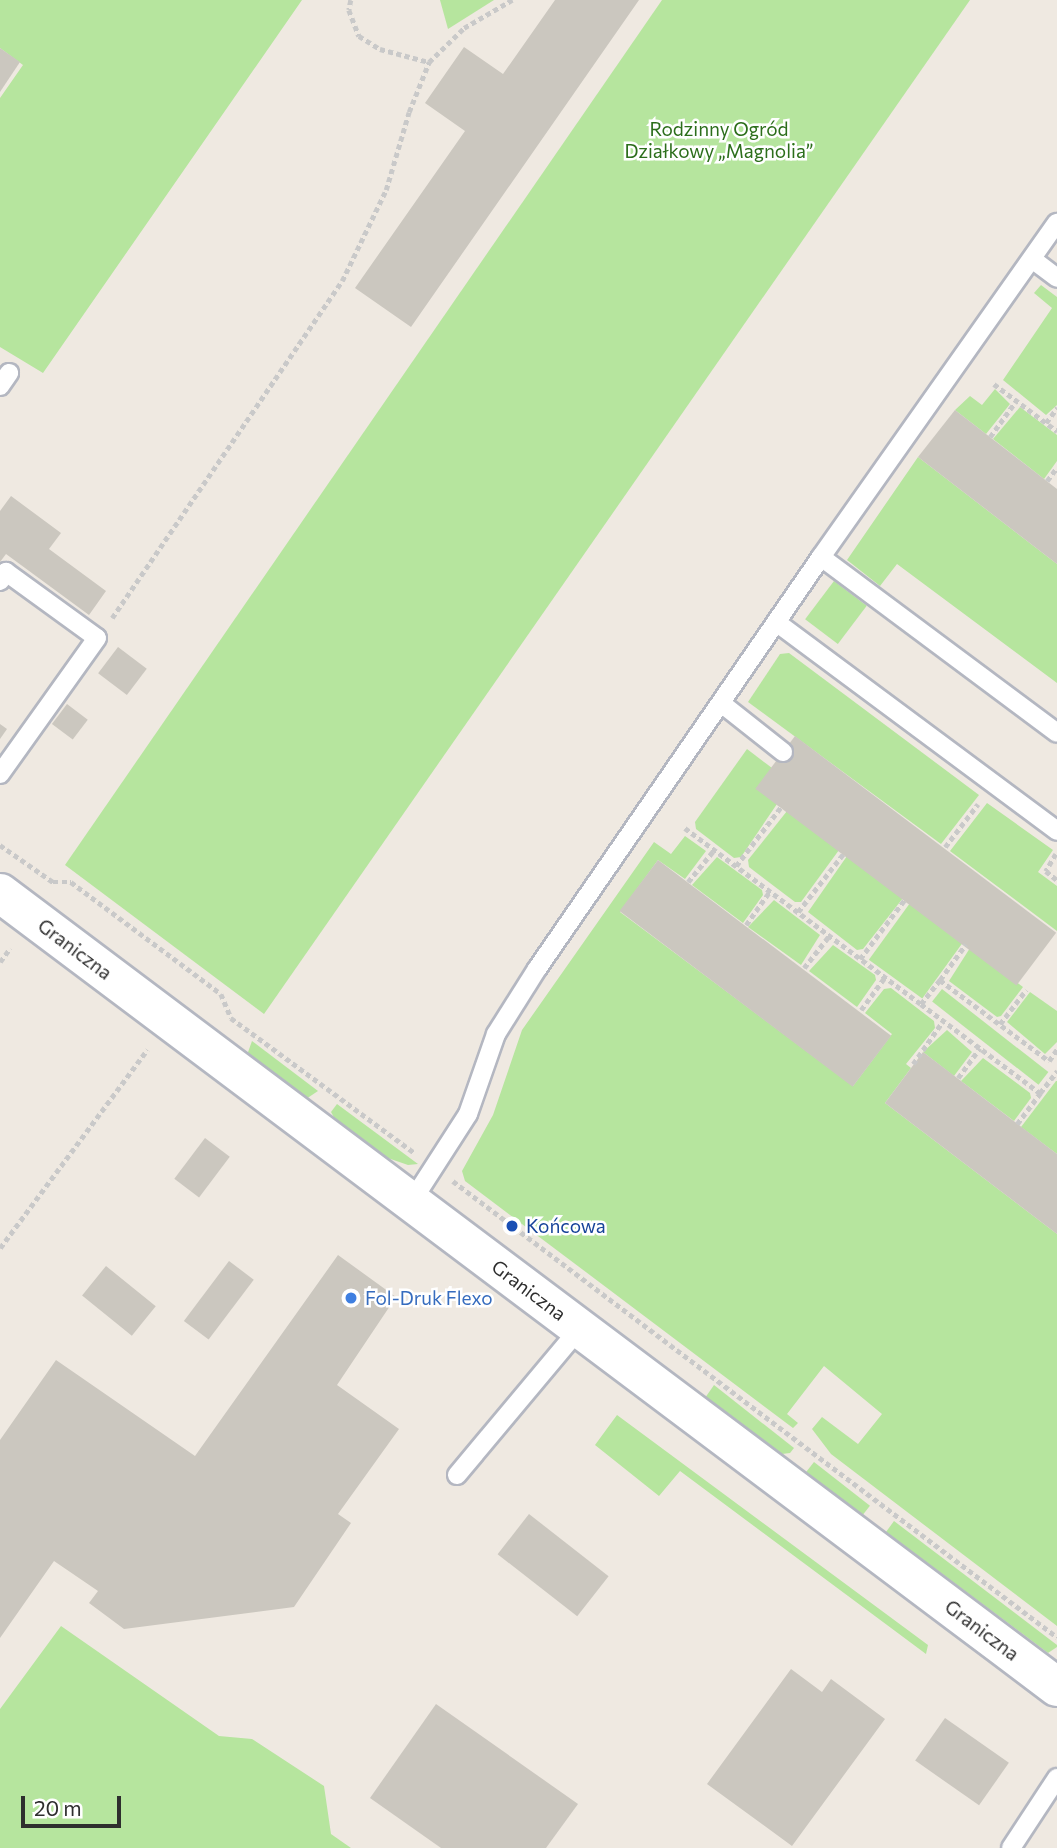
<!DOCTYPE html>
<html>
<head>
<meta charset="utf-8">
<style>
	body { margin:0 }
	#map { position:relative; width:1057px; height:1848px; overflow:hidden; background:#efe9e1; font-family:Commissioner,sans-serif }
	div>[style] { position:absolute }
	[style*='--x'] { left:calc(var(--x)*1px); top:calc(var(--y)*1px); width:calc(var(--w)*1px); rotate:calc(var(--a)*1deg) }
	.green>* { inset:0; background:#b6e59e; transform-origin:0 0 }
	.building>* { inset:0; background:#cbc7bf; transform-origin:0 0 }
	.path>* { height:4.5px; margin-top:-2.25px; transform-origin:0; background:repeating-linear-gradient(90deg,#c9c9c9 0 5px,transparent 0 8.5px) }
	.roads { filter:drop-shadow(2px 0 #b4b7c1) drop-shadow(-2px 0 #b4b7c1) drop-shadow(0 2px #b4b7c1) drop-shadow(0 -2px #b4b7c1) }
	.service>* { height:18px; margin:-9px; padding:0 9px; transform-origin:9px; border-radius:9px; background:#fff }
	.tertiary>* { height:38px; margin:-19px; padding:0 19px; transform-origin:19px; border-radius:19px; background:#fff }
	.dots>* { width:19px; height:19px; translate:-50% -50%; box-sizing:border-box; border:4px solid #fff; border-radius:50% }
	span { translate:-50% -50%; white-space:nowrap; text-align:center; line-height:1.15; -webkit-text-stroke:5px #fff; paint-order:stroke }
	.park-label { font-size:19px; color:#2c6e1b }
	.street-label { font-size:19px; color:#2e2e2e }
	.transit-label { font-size:19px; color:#164399 }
	.left { translate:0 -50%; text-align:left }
	.shop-label { font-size:19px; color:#366cbe }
	.scale { position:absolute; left:21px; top:1796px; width:100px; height:32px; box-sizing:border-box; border:4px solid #2e2e2e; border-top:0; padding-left:9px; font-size:21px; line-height:24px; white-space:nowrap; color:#2e2e2e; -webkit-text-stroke:5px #fff; paint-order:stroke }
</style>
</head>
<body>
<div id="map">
	<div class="green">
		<i style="clip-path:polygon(0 0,302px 0,43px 373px,0 347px,0 98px,23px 65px,0 48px)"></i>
		<i style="clip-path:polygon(440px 0,494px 0,448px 29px)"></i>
		<i style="clip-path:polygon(662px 0,970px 0,264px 1014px,65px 865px)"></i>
		<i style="clip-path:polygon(1041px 285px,1057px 297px,1057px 405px,1046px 415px,1003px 380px,1052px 308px,1034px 293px)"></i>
		<i style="clip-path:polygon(995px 389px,1010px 404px,986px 434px,955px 410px,970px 396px,982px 405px)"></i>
		<i style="clip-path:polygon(1020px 407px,1057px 435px,1057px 461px,1044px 479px,993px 439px)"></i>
		<i style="clip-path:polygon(918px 457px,1057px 564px,1057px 683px,897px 564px,880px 586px,847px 560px)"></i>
		<i style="left:834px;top:581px;width:41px;height:48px;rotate:37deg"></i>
		<i style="clip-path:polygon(789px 653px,979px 795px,941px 844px,748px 702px,780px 654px)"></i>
		<i style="clip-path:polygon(747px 749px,772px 768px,777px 804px,741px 857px,734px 858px,696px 829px,695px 822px)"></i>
		<i style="clip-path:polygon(987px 803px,1053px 850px,1038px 872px,1057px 886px,1057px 931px,950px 851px)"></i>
		<i style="clip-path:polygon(787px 811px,839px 850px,801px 902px,795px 902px,749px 867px,748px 860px)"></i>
		<i style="clip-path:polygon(685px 836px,706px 851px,685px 879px,658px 860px,620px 912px,853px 1086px,892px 1034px,865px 1013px,884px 989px,891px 988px,934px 1021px,935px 1028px,906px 1064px,911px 1068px,885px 1103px,1057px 1234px,1057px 1626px,831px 1454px,812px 1429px,822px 1417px,858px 1444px,882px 1414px,824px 1366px,787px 1414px,798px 1423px,793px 1428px,465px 1181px,462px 1171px,493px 1115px,522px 1030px,654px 842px,671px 854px)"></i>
		<i style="clip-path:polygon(847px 856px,903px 898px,863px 949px,857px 950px,808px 912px)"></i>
		<i style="clip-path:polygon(717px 857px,762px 890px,763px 895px,743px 923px,692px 885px)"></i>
		<i style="clip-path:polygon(774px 900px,820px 935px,801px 965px,748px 927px)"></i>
		<i style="left:910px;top:903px;width:66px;height:70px;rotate:36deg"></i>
		<i style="clip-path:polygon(833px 945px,875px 975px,876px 980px,857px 1007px,809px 971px)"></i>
		<i style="clip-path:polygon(970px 948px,1023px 987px,1001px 1016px,997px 1017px,949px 981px)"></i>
		<i style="left:942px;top:989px;width:135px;height:16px;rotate:38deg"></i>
		<i style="clip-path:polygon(1030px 992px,1057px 1011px,1057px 1042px,1045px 1054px,1007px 1022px)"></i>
		<i style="clip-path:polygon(947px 1030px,972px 1052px,954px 1076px,923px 1052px)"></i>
		<i style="clip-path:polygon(252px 1041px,318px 1091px,306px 1099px,247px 1055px)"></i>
		<i style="clip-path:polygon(983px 1058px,1030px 1093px,1031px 1098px,1014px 1121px,961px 1081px)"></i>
		<i style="clip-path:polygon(1056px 1081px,1057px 1081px,1057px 1154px,1021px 1127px)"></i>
		<i style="clip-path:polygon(337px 1104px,418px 1164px,408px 1165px,382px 1156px,336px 1121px,331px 1112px)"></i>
		<i style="clip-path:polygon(714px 1385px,794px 1448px,790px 1453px,782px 1454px,705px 1398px)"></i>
		<i style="clip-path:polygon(617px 1415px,928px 1645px,926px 1654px,680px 1471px,659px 1496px,595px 1445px)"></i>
		<i style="left:814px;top:1462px;width:71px;height:15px;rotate:38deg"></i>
		<i style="clip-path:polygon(894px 1521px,1057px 1645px,1057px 1647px,1048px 1653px,886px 1532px)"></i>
		<i style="clip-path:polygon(61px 1626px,219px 1736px,252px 1739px,324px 1786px,331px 1834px,351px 1848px,0 1848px,0 1709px)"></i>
	</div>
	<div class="building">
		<i style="clip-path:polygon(555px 0,639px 0,411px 327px,355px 288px,465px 131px,425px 103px,464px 47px,503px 74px)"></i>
		<i style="clip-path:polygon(0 48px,20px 62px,0 92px)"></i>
		<i style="clip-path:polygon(955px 410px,1057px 489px,1057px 564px,918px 457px)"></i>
		<i style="clip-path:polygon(11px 496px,61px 533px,49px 549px,106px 591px,89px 615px,6px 554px,0 562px,0 511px)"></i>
		<i style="left:118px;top:647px;width:36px;height:33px;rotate:37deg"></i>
		<i style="left:67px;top:704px;width:26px;height:25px;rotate:37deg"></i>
		<i style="clip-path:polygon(0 724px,7px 729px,0 739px)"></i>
		<i style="left:795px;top:736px;width:327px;height:66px;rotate:37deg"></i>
		<i style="left:658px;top:860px;width:292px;height:64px;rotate:37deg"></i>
		<i style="clip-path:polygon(923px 1052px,1057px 1154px,1057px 1234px,885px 1103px)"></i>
		<i style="left:205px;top:1138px;width:31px;height:51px;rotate:37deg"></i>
		<i style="clip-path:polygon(338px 1255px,396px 1297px,337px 1385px,399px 1429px,338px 1514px,351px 1523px,294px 1607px,124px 1629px,89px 1603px,98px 1591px,54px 1561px,0 1638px,0 1440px,56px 1360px,195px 1456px)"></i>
		<i style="left:229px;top:1261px;width:31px;height:75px;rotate:37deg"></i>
		<i style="left:106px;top:1266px;width:64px;height:38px;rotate:39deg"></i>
		<i style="left:529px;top:1514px;width:101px;height:51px;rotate:38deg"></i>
		<i style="clip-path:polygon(791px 1669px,822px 1692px,831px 1679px,885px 1719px,792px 1846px,707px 1784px)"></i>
		<i style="clip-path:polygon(436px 1704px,578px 1804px,546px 1848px,441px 1848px,370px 1798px)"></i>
		<i style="left:945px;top:1718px;width:78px;height:52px;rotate:35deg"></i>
	</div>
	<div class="path">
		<i style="--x:351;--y:0;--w:10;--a:101"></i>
		<i style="--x:349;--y:10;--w:28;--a:69"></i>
		<i style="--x:359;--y:36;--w:25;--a:32"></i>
		<i style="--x:380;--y:49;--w:51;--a:14.9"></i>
		<i style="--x:994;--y:384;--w:79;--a:36.7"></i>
		<i style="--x:1046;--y:423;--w:19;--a:-54"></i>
		<i style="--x:990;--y:437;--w:44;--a:-54.2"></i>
		<i style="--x:1047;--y:481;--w:17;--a:-54"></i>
		<i style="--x:112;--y:618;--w:408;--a:-55.7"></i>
		<i style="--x:342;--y:281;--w:101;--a:-64.2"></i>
		<i style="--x:386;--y:190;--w:81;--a:-73.6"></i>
		<i style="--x:409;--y:112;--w:54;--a:-68.2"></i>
		<i style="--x:429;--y:62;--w:49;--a:-44.2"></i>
		<i style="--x:464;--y:28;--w:56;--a:-30.3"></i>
		<i style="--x:685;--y:828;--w:294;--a:36.7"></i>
		<i style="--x:921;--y:1004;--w:31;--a:-52"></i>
		<i style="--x:940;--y:980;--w:136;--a:36.6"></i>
		<i style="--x:1049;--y:1061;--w:14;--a:-56"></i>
		<i style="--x:0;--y:845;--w:65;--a:34.9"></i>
		<i style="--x:53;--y:882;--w:18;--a:0"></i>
		<i style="--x:71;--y:882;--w:187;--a:36.7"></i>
		<i style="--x:221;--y:994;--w:26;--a:67"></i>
		<i style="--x:231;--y:1018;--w:228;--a:36.3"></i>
		<i style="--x:945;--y:847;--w:54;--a:-52.5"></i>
		<i style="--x:1056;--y:854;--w:20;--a:120"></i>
		<i style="--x:1046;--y:871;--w:14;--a:39"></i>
		<i style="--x:736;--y:866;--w:74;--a:-52.7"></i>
		<i style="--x:688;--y:882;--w:41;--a:-50.9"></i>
		<i style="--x:798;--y:912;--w:75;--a:-52.1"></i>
		<i style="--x:746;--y:925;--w:42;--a:-54.8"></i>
		<i style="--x:860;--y:959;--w:75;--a:-53.1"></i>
		<i style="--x:0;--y:962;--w:17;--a:-54"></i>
		<i style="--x:804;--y:968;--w:41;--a:-52"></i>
		<i style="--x:940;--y:980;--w:44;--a:-54.2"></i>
		<i style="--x:921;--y:1004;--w:149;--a:36.8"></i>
		<i style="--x:1040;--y:1093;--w:28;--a:-52"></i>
		<i style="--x:861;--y:1010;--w:41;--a:-54"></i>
		<i style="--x:1000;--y:1024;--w:43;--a:-52.6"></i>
		<i style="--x:913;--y:1064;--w:52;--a:-55.1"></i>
		<i style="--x:958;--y:1078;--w:37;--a:-54"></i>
		<i style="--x:1017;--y:1124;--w:39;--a:-53"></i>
		<i style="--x:453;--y:1181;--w:757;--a:37.05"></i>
		<i style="--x:0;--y:1248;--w:247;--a:-53.4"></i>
	</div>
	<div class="roads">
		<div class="service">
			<i style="--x:1032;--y:259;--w:31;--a:37"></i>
			<i style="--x:0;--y:386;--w:16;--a:-55"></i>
			<i style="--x:821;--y:557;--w:409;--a:-54.8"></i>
			<i style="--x:0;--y:581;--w:11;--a:-56"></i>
			<i style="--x:6;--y:572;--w:112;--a:36"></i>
			<i style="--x:97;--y:638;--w:167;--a:125.5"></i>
			<i style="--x:776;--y:622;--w:350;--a:36.6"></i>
			<i style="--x:721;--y:703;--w:79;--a:38.3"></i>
			<i style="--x:412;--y:1201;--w:103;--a:-57.2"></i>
			<i style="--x:468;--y:1114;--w:85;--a:-70.7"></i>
			<i style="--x:496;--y:1034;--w:77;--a:-57.8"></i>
			<i style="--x:537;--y:969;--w:500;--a:-55.42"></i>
			<i style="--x:821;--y:557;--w:294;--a:36.7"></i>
			<i style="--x:457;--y:1475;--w:192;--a:-50.1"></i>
			<i style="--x:1011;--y:1848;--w:84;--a:-56.7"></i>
		</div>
		<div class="tertiary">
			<i style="--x:0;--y:893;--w:1322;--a:36.91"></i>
		</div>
	</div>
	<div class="dots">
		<i style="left:512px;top:1226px;background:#1a4fb4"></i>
		<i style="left:351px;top:1298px;background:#3f7fe0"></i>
	</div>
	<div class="park-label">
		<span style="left:719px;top:140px">Rodzinny Ogród<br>Działkowy „Magnolia”</span>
	</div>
	<div class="street-label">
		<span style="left:75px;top:949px;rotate:37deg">Graniczna</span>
		<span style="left:529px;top:1290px;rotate:37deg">Graniczna</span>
		<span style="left:982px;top:1630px;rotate:37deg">Graniczna</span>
	</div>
	<div class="transit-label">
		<span class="left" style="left:526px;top:1226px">Końcowa</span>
	</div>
	<div class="shop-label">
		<span class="left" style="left:365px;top:1298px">Fol-Druk Flexo</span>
	</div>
	<div class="scale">20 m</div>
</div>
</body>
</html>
